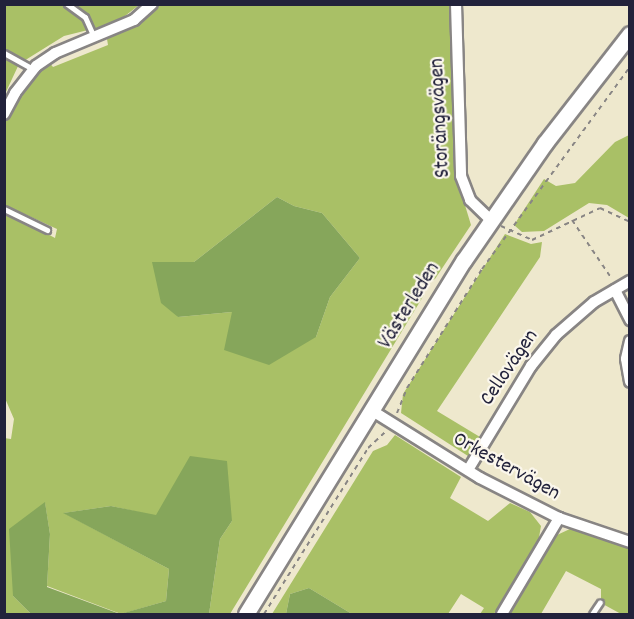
<!DOCTYPE html>
<html>
<head>
<meta charset="utf-8">
<style>
	body { margin:0 }
	#map { position:relative; width:634px; height:619px; overflow:hidden; background:#eee8cd; font-family:Dekko,sans-serif }
	div>[style] { position:absolute }
	[style*='--x'] { left:calc(var(--x)*1px); top:calc(var(--y)*1px); width:calc(var(--w)*1px); rotate:calc(var(--a)*1deg) }
	.green>* { inset:0; background:#a9c066 }
	.forest>* { inset:0; background:#86a65b }
	.path>* { height:2px; margin-top:-1px; transform-origin:0; background:repeating-linear-gradient(90deg,#888584 0 4.5px,transparent 0 9px) }
	.roads { filter:drop-shadow(2px 0 #888584) drop-shadow(-2px 0 #888584) drop-shadow(0 2px #888584) drop-shadow(0 -2px #888584) }
	.lane>* { height:5px; margin:-2.5px; padding:0 2.5px; transform-origin:2.5px; border-radius:2.5px; background:#fff }
	.street>* { height:10px; margin:-5px; padding:0 5px; transform-origin:5px; border-radius:5px; background:#fff }
	.secondary>* { height:15px; margin:-7.5px; padding:0 7.5px; transform-origin:7.5px; border-radius:7.5px; background:#fff }
	span { translate:-50% -50%; white-space:nowrap; text-align:center; line-height:1.15; -webkit-text-stroke:4.5px #fbf7ec; paint-order:stroke }
	.street-label { font-size:21px; color:#22223b }
	.frame { position:absolute; inset:0; border:6px solid #22223b; pointer-events:none }
</style>
</head>
<body>
<div id="map">
	<div class="green">
		<i style="clip-path:polygon(5px 5px,139px 5px,116px 23px,64px 36px,19px 64px,5px 94px)"></i>
		<i style="clip-path:polygon(evenodd,157px 5px,452px 5px,454px 169px,471px 225px,435px 279px,430px 282px,422px 274px,415px 284px,414px 287px,422px 288px,424px 295px,230px 614px,209px 614px,220px 539px,232px 521px,156px 516px,111px 506px,64px 513px,169px 569px,166px 601px,121px 614px,47px 586px,50px 534px,45px 503px,13px 596px,31px 614px,5px 614px,4px 438px,11px 439px,14px 419px,4px 396px,4px 211px,55px 238px,57px 229px,5px 205px,5px 123px,21px 90px,48px 61px,53px 67px,108px 45px,107px 39px,139px 23px,157px 5px,277px 197px,294px 206px,322px 213px,360px 258px,330px 297px,316px 337px,232px 312px,178px 317px,153px 262px,194px 262px,277px 197px)"></i>
		<i style="clip-path:polygon(629px 135px,629px 218px,607px 205px,589px 203px,544px 231px,522px 232px,514px 225px,544px 179px,556px 186px,575px 183px,615px 142px)"></i>
		<i style="clip-path:polygon(505px 234px,531px 244px,542px 242px,540px 257px,437px 411px,480px 437px,468px 456px,401px 413px,403px 394px)"></i>
		<i style="clip-path:polygon(395px 435px,461px 477px,450px 498px,488px 521px,510px 503px,530px 512px,541px 526px,538px 543px,494px 614px,480px 614px,484px 608px,461px 594px,448px 614px,352px 614px,309px 588px,290px 594px,286px 614px,272px 614px,373px 451px,387px 445px)"></i>
		<i style="clip-path:polygon(572px 528px,629px 547px,629px 614px,621px 614px,601px 603px,601px 589px,566px 571px,541px 614px,508px 614px,557px 535px)"></i>
	</div>
	<div class="forest">
		<i style="clip-path:polygon(277px 197px,294px 206px,322px 213px,360px 258px,330px 297px,316px 337px,269px 365px,224px 350px,232px 312px,178px 317px,161px 303px,152px 262px,194px 262px)"></i>
		<i style="clip-path:polygon(190px 456px,227px 461px,232px 521px,220px 539px,209px 614px,31px 614px,13px 596px,9px 529px,45px 502px,50px 534px,47px 587px,120px 614px,166px 601px,169px 569px,63px 513px,111px 506px,156px 515px)"></i>
		<i style="clip-path:polygon(309px 588px,352px 614px,286px 614px,290px 594px)"></i>
	</div>
	<div class="path">
		<i style="--x:572;--y:220;--w:71;--a:55.9"></i>
		<i style="--x:501;--y:226;--w:34;--a:24"></i>
		<i style="--x:532;--y:240;--w:75;--a:-25.2"></i>
		<i style="--x:600;--y:208;--w:33;--a:25"></i>
		<i style="--x:397;--y:413;--w:27;--a:-68"></i>
		<i style="--x:407;--y:388;--w:141;--a:-57.8"></i>
		<i style="--x:482;--y:269;--w:250;--a:-53.8"></i>
		<i style="--x:264;--y:614;--w:196;--a:-57.9"></i>
		<i style="--x:368;--y:448;--w:25;--a:-43"></i>
	</div>
	<div class="roads">
		<div class="lane">
			<i style="--x:67;--y:4;--w:22;--a:36"></i>
			<i style="--x:85;--y:17;--w:22;--a:66"></i>
			<i style="--x:4;--y:53;--w:33;--a:29"></i>
			<i style="--x:4;--y:209;--w:48;--a:26"></i>
			<i style="--x:592;--y:614;--w:14;--a:-56"></i>
		</div>
		<div class="street">
			<i style="--x:456;--y:4;--w:172;--a:88.3"></i>
			<i style="--x:461;--y:176;--w:26;--a:69"></i>
			<i style="--x:470;--y:200;--w:29;--a:44"></i>
			<i style="--x:4;--y:114;--w:24;--a:-62"></i>
			<i style="--x:15;--y:93;--w:34;--a:-52"></i>
			<i style="--x:36;--y:66;--w:23;--a:-34"></i>
			<i style="--x:55;--y:53;--w:86;--a:-22.7"></i>
			<i style="--x:134;--y:20;--w:24;--a:-42"></i>
			<i style="--x:615;--y:290;--w:34;--a:63"></i>
			<i style="--x:630;--y:341;--w:18;--a:103"></i>
			<i style="--x:626;--y:359;--w:23;--a:80"></i>
			<i style="--x:371;--y:410;--w:128;--a:32"></i>
			<i style="--x:480;--y:478;--w:89;--a:26.9"></i>
			<i style="--x:559;--y:518;--w:75;--a:18.7"></i>
			<i style="--x:468;--y:470;--w:122;--a:-58.8"></i>
			<i style="--x:531;--y:366;--w:40;--a:-51"></i>
			<i style="--x:556;--y:335;--w:50;--a:-41"></i>
			<i style="--x:594;--y:302;--w:42;--a:-30.3"></i>
			<i style="--x:502;--y:614;--w:112;--a:-59.3"></i>
		</div>
		<div class="secondary">
			<i style="--x:246;--y:614;--w:416;--a:-58.4"></i>
			<i style="--x:464;--y:260;--w:142;--a:-55.3"></i>
			<i style="--x:545;--y:143;--w:138;--a:-52.1"></i>
		</div>
	</div>
	<div class="street-label">
		<span style="left:441px;top:118px;rotate:-93deg">Storängsvägen</span>
		<span style="left:410px;top:306px;rotate:-58deg">Västerleden</span>
		<span style="left:510px;top:368px;rotate:-56deg">Cellovägen</span>
		<span style="left:506px;top:467px;rotate:29deg">Orkestervägen</span>
	</div>
	<div class="frame"></div>
</div>
</body>
</html>
